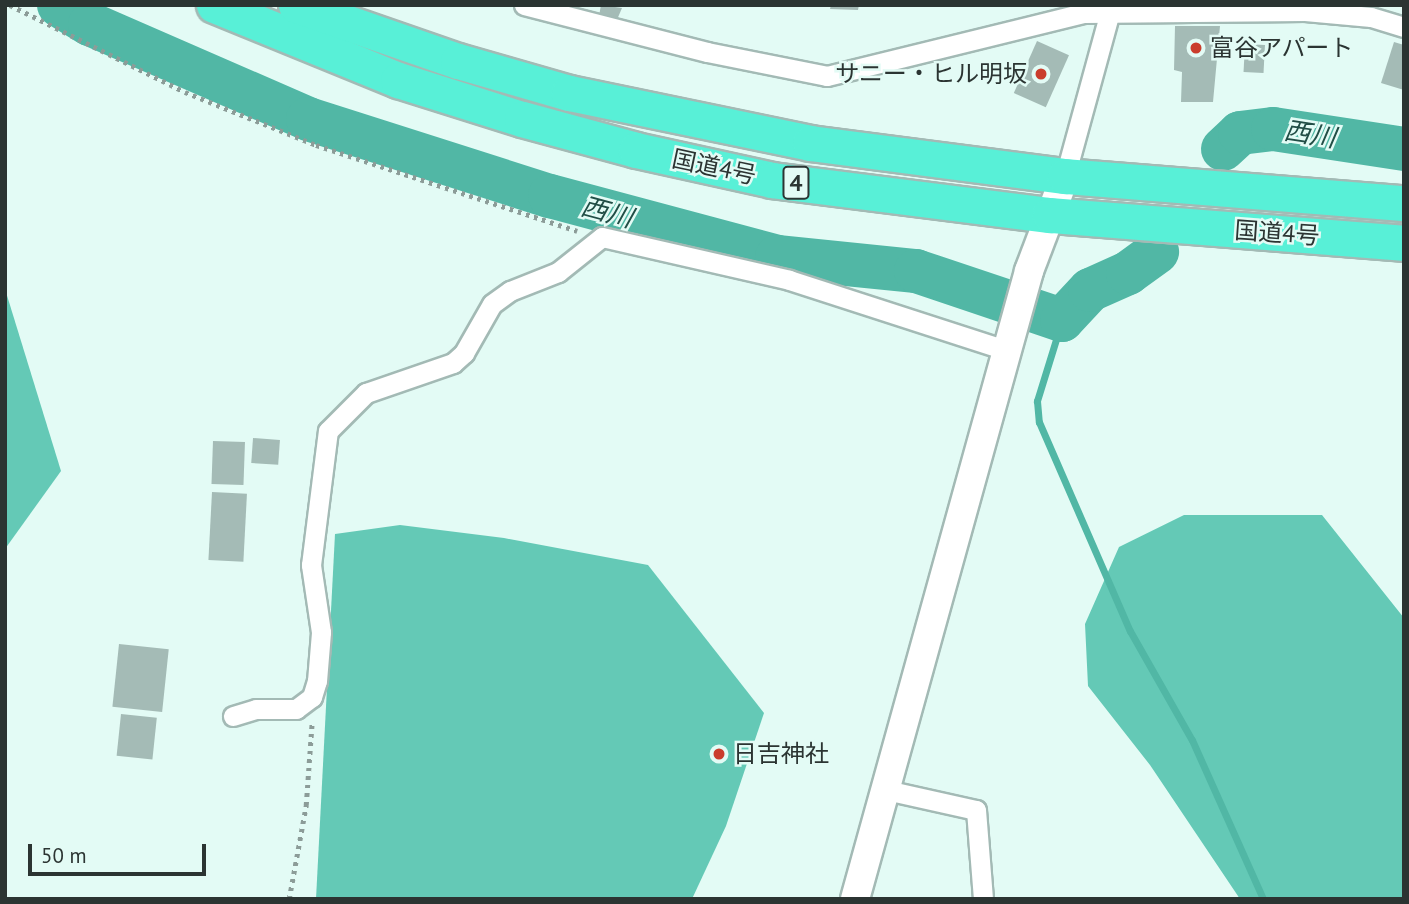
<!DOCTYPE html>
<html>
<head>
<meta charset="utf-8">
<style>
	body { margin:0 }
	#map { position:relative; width:1409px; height:904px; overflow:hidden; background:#e3fbf5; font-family:"PT Sans","Noto Sans JP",sans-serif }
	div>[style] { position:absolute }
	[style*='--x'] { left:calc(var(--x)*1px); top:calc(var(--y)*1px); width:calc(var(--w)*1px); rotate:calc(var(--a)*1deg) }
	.forest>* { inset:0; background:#64c9b6 }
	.stream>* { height:7px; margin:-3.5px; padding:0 3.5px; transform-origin:3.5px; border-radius:3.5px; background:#51b7a5 }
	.river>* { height:44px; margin:-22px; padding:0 22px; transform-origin:22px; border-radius:22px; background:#51b7a5 }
	.building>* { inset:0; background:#a4bbb6; transform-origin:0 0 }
	.path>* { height:4.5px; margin-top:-2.25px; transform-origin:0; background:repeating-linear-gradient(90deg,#8c9c98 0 3.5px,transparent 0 8.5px) }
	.roads { filter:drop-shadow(2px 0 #a3bab5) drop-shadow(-2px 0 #a3bab5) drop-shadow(0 2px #a3bab5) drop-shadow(0 -2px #a3bab5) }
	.street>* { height:19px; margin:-9.5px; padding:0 9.5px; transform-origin:9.5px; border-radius:9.5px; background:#fff }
	.secondary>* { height:28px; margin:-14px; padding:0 14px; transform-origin:14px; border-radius:14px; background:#fff }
	.highway>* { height:35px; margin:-17.5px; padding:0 17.5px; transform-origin:17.5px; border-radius:17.5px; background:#58f0d7 }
	.dots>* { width:19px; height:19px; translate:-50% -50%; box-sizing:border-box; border:4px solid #e3fbf5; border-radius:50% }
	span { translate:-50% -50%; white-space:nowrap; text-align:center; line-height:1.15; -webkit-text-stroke:5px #e3fbf5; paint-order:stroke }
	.shield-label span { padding:2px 5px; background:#e3fbf5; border:2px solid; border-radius:5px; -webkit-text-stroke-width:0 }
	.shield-label { font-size:23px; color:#2b3432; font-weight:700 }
	.poi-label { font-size:24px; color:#2b3432 }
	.left { translate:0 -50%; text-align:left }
	.right { translate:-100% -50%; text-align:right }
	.street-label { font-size:24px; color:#2b3432 }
	.water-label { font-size:26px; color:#214e46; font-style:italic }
	.frame { position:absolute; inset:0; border:7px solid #2b3432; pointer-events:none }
	.scale { position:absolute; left:28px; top:844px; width:178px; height:32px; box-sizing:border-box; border:4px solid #2b3432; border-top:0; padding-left:9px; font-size:21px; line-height:24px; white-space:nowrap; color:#2b3432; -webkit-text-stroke:5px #e3fbf5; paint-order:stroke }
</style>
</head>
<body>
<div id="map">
	<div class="forest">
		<i style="clip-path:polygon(5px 289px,61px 471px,5px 549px)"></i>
		<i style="clip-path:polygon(1184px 515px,1322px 515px,1404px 618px,1404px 899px,1240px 899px,1150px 765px,1088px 686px,1085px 624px,1119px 547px)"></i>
		<i style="clip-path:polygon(400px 525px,504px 538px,648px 565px,764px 713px,726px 826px,692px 899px,316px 899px,335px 534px)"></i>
	</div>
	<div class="stream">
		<i style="--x:1062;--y:320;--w:85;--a:107.2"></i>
		<i style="--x:1037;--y:401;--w:21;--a:85"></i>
		<i style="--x:1039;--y:422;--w:228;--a:66.5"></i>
		<i style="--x:1130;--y:631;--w:125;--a:60.4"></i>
		<i style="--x:1192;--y:740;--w:174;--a:65.9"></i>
	</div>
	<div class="river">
		<i style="--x:59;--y:5;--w:36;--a:32"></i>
		<i style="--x:90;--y:24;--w:238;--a:23.5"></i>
		<i style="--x:308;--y:119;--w:254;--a:17.7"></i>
		<i style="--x:550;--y:196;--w:235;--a:15"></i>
		<i style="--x:777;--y:257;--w:140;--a:5.8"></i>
		<i style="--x:916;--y:271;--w:154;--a:18.6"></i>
		<i style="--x:1062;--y:320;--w:41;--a:-47"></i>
		<i style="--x:1090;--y:290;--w:42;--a:-24.1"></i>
		<i style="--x:1128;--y:273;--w:36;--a:-36"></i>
		<i style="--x:1223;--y:149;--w:23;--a:-43"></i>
		<i style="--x:1240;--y:133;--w:33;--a:-7"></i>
		<i style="--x:1273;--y:129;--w:133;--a:8.7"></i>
	</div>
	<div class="building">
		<i style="clip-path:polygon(601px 5px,622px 8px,616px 22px,599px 16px)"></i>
		<i style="clip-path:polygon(831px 5px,859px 5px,858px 10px,830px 9px)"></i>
		<i style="clip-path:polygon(1175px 26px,1220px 26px,1213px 102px,1181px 102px,1182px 72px,1174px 70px)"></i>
		<i style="left:1037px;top:41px;width:35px;height:57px;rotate:24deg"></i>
		<i style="clip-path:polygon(1394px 42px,1404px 45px,1404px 90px,1381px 83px)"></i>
		<i style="left:1245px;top:44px;width:20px;height:28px;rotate:3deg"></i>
		<i style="left:253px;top:438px;width:27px;height:25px;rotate:4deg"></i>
		<i style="left:213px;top:441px;width:32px;height:43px;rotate:2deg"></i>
		<i style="left:212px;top:492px;width:35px;height:68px;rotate:3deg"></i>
		<i style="left:119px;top:644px;width:50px;height:63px;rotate:6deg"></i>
		<i style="left:121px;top:714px;width:36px;height:42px;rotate:6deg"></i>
	</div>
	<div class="path">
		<i style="--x:10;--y:5;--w:195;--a:26.4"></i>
		<i style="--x:185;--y:92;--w:141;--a:22"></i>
		<i style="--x:316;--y:145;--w:275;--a:18.2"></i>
		<i style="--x:289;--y:899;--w:96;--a:-79.7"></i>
		<i style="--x:306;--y:805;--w:83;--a:-85.9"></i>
	</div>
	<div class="roads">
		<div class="street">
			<i style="--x:524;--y:5;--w:189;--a:14.4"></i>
			<i style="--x:707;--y:52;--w:122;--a:11.3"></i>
			<i style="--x:827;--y:76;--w:265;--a:-13.8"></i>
			<i style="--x:1084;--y:13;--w:221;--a:-0.5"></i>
			<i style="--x:1305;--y:11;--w:66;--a:5.2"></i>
			<i style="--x:1371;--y:17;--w:34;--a:17"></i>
			<i style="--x:1065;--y:176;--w:171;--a:-74.7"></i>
			<i style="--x:233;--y:716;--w:24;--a:-17"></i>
			<i style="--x:256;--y:709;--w:40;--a:0"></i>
			<i style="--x:296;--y:709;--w:20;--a:-37"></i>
			<i style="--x:312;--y:697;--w:17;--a:-73"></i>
			<i style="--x:317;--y:681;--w:49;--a:-85.3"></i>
			<i style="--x:321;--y:632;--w:68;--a:-98.5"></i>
			<i style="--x:311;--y:565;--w:135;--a:-82.8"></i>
			<i style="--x:328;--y:431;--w:54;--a:-45"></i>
			<i style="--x:366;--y:393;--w:92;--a:-19"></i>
			<i style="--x:453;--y:363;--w:15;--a:-42"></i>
			<i style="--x:464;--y:353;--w:56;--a:-60.3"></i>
			<i style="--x:492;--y:304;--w:22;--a:-36"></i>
			<i style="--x:510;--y:291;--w:52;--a:-21.6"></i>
			<i style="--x:558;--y:272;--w:56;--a:-38.5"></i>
			<i style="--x:602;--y:237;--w:192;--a:12.9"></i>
			<i style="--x:789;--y:280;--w:228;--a:17.9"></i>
			<i style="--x:886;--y:790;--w:92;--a:12.5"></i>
			<i style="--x:976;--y:810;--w:89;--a:85.5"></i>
		</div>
		<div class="secondary">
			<i style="--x:855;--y:899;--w:652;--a:-74.51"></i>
			<i style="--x:1029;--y:271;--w:102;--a:-69.2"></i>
		</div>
		<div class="highway">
			<i style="--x:214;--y:5;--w:199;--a:22.2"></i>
			<i style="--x:398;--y:80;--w:130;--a:17.5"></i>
			<i style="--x:522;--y:119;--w:118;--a:15.2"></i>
			<i style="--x:636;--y:150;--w:139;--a:12.4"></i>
			<i style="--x:772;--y:180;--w:280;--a:7.2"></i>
			<i style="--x:1050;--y:215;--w:355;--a:4.5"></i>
			<i style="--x:296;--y:5;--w:171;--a:19.1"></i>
			<i style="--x:458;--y:61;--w:116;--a:16.1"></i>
			<i style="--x:569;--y:93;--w:246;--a:11.7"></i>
			<i style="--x:810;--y:143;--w:257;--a:7.4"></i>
			<i style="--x:1065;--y:176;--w:340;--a:4.6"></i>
		</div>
	</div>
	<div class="dots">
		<i style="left:1196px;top:48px;background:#ca3d2d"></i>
		<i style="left:1041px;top:74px;background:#ca3d2d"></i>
		<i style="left:719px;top:754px;background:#ca3d2d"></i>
	</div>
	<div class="shield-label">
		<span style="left:796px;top:183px">4</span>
	</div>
	<div class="poi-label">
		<span class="left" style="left:1210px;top:48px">富谷アパート</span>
		<span class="right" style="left:1027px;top:74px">サニー・ヒル明坂</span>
		<span class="left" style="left:733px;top:754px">日吉神社</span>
	</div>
	<div class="street-label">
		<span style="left:714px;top:167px;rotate:12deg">国道4号</span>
		<span style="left:1277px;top:233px;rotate:4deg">国道4号</span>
	</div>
	<div class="water-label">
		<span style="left:1310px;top:134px;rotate:9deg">西川</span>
		<span style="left:607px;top:212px;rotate:15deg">西川</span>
	</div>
	<div class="frame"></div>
	<div class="scale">50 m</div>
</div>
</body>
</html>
